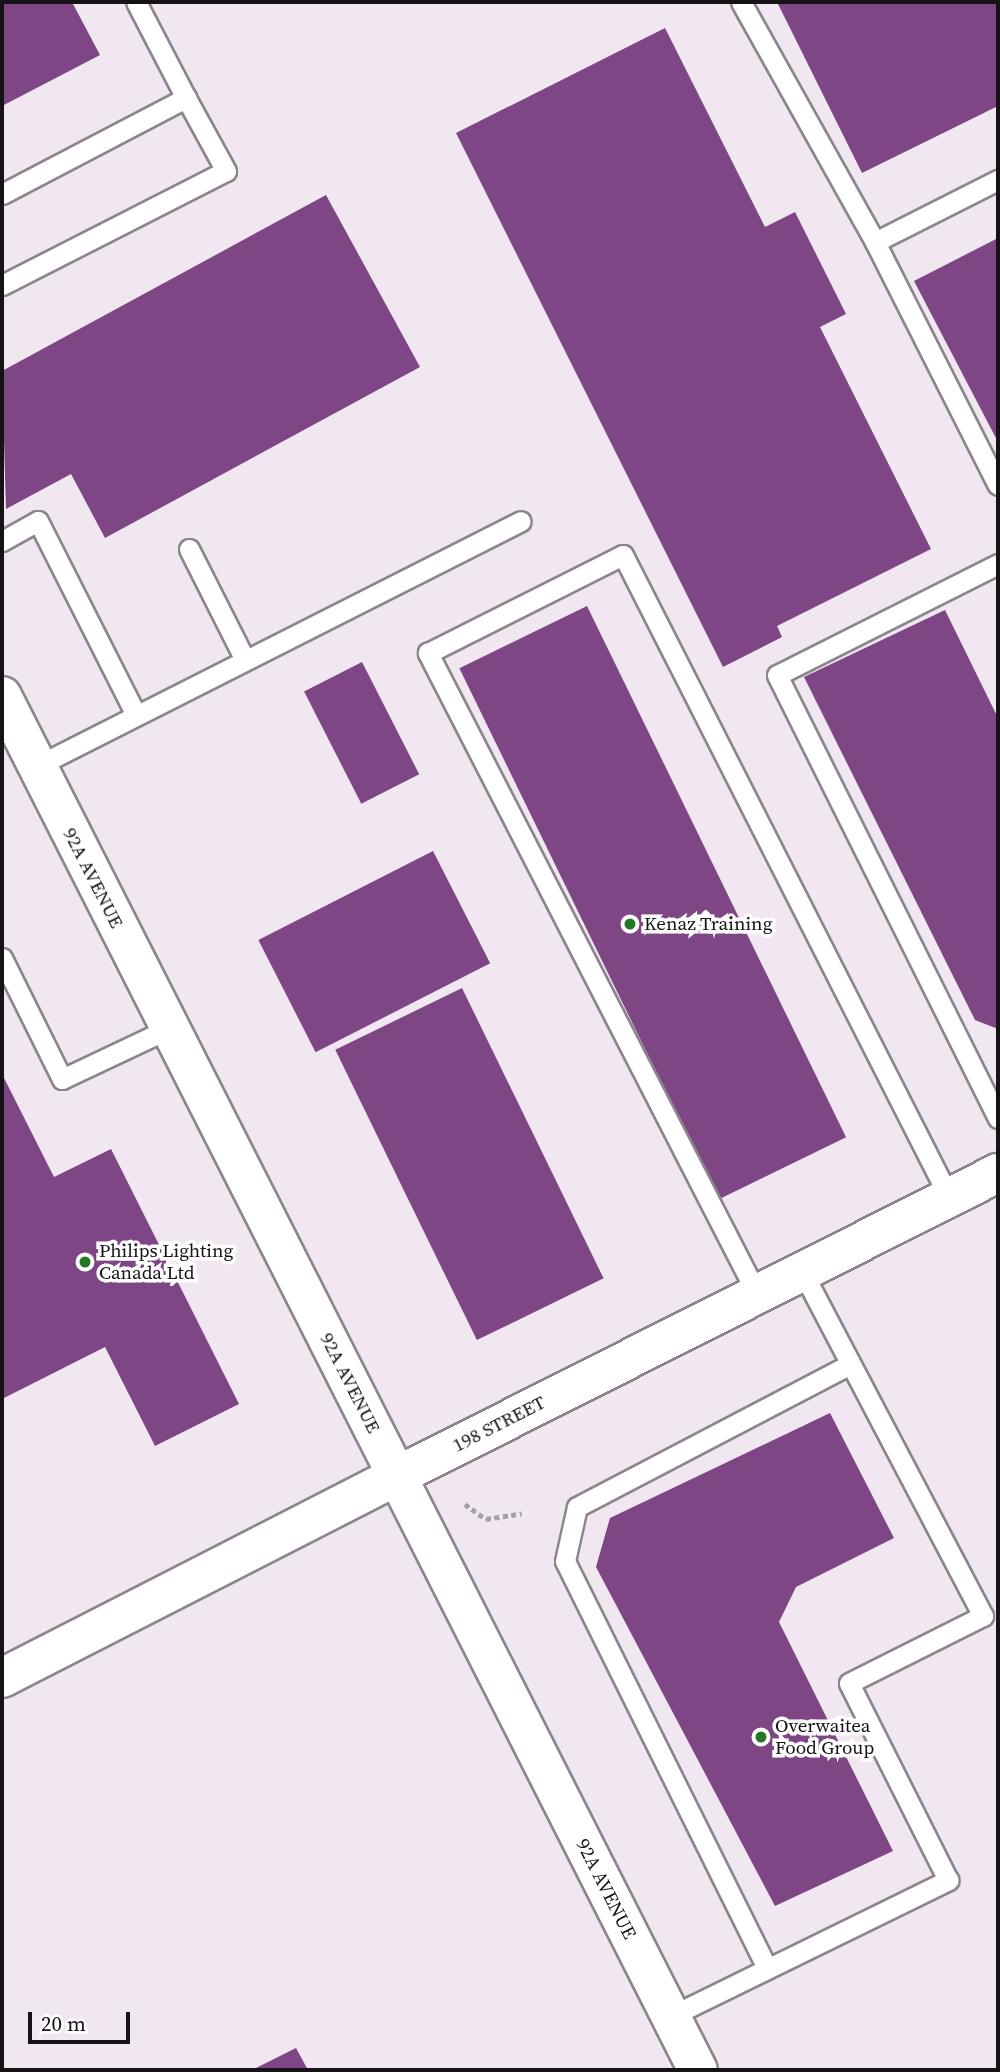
<!DOCTYPE html>
<html>
<head>
<meta charset="utf-8">
<style>
	body { margin:0 }
	#map { position:relative; width:1000px; height:2072px; overflow:hidden; background:#f0e7f0; font-family:"Source Serif 4",serif }
	div>[style] { position:absolute }
	[style*='--x'] { left:calc(var(--x)*1px); top:calc(var(--y)*1px); width:calc(var(--w)*1px); rotate:calc(var(--a)*1deg) }
	.building>* { inset:0; background:#7f4686; transform-origin:0 0 }
	.path>* { height:4.5px; margin-top:-2.25px; transform-origin:0; background:repeating-linear-gradient(90deg,#a69fa6 0 5px,transparent 0 8.5px) }
	.roads { filter:drop-shadow(2px 0 #8c858d) drop-shadow(-2px 0 #8c858d) drop-shadow(0 2px #8c858d) drop-shadow(0 -2px #8c858d) }
	.lane>* { height:19px; margin:-9.5px; padding:0 9.5px; transform-origin:9.5px; border-radius:9.5px; background:#fff }
	.street>* { height:38px; margin:-19px; padding:0 19px; transform-origin:19px; border-radius:19px; background:#fff }
	.secondary>* { height:38px; margin:-19px; padding:0 19px; transform-origin:19px; border-radius:19px; background:#fff }
	.dots>* { width:19px; height:19px; translate:-50% -50%; box-sizing:border-box; border:4px solid #fff; border-radius:50% }
	span { translate:-50% -50%; white-space:nowrap; text-align:center; line-height:1.15; -webkit-text-stroke:7px #fff; paint-order:stroke }
	.street-label { font-size:19px; color:#161316 }
	.poi-label { font-size:19px; color:#161316 }
	.left { translate:0 -50%; text-align:left }
	.frame { position:absolute; inset:0; border:4px solid #161316; pointer-events:none }
	.scale { position:absolute; left:28px; top:2012px; width:102px; height:32px; box-sizing:border-box; border:4px solid #161316; border-top:0; padding-left:9px; font-size:21px; line-height:24px; white-space:nowrap; color:#161316; -webkit-text-stroke:5px #fff; paint-order:stroke }
</style>
</head>
<body>
<div id="map">
	<div class="building">
		<i style="clip-path:polygon(2px 2px,72px 2px,100px 55px,2px 106px)"></i>
		<i style="clip-path:polygon(777px 2px,998px 2px,998px 106px,862px 173px)"></i>
		<i style="clip-path:polygon(665px 28px,765px 227px,795px 212px,846px 314px,820px 327px,931px 549px,777px 626px,782px 637px,723px 667px,456px 133px)"></i>
		<i style="clip-path:polygon(326px 195px,420px 367px,105px 538px,71px 474px,6px 509px,2px 371px)"></i>
		<i style="clip-path:polygon(998px 238px,998px 442px,914px 281px)"></i>
		<i style="left:587px;top:606px;width:591px;height:142px;rotate:64deg"></i>
		<i style="clip-path:polygon(945px 610px,998px 718px,998px 1029px,975px 1020px,804px 677px)"></i>
		<i style="left:362px;top:662px;width:126px;height:65px;rotate:63deg"></i>
		<i style="left:433px;top:851px;width:126px;height:196px;rotate:63deg"></i>
		<i style="left:462px;top:988px;width:323px;height:141px;rotate:64deg"></i>
		<i style="clip-path:polygon(2px 1074px,54px 1177px,111px 1149px,239px 1404px,155px 1446px,105px 1347px,2px 1399px)"></i>
		<i style="clip-path:polygon(830px 1413px,894px 1538px,796px 1587px,779px 1622px,893px 1851px,775px 1906px,596px 1567px,610px 1518px)"></i>
		<i style="clip-path:polygon(296px 2048px,308px 2070px,252px 2070px)"></i>
	</div>
	<div class="path">
		<i style="--x:465;--y:1504;--w:26;--a:36"></i>
		<i style="--x:486;--y:1519;--w:36;--a:-9"></i>
	</div>
	<div class="roads">
		<div class="lane">
			<i style="--x:741;--y:2;--w:275;--a:60.8"></i>
			<i style="--x:875;--y:242;--w:272;--a:63.2"></i>
			<i style="--x:2;--y:194;--w:208;--a:-27.6"></i>
			<i style="--x:186;--y:98;--w:108;--a:-117.5"></i>
			<i style="--x:875;--y:242;--w:138;--a:-26.8"></i>
			<i style="--x:2;--y:285;--w:251;--a:-27"></i>
			<i style="--x:226;--y:171;--w:83;--a:-118.7"></i>
			<i style="--x:2;--y:541;--w:41;--a:-29.1"></i>
			<i style="--x:38;--y:521;--w:215;--a:63.2"></i>
			<i style="--x:189;--y:549;--w:122;--a:63.2"></i>
			<i style="--x:998;--y:564;--w:247;--a:153.3"></i>
			<i style="--x:777;--y:675;--w:495;--a:63.5"></i>
			<i style="--x:37;--y:766;--w:542;--a:-26.85"></i>
			<i style="--x:2;--y:958;--w:135;--a:63.6"></i>
			<i style="--x:62;--y:1079;--w:119;--a:-25.3"></i>
			<i style="--x:757;--y:1294;--w:721;--a:-117.17"></i>
			<i style="--x:428;--y:653;--w:218;--a:-26.7"></i>
			<i style="--x:623;--y:555;--w:720;--a:63.08"></i>
			<i style="--x:766;--y:1966;--w:452;--a:-116.4"></i>
			<i style="--x:565;--y:1561;--w:55;--a:-77.5"></i>
			<i style="--x:577;--y:1507;--w:308;--a:-27.6"></i>
			<i style="--x:671;--y:2016;--w:309;--a:-26.1"></i>
			<i style="--x:948;--y:1880;--w:220;--a:-116.7"></i>
			<i style="--x:849;--y:1683;--w:150;--a:-26.6"></i>
			<i style="--x:983;--y:1616;--w:390;--a:-117.7"></i>
		</div>
		<div class="street">
			<i style="--x:2;--y:1678;--w:444;--a:-27.1"></i>
		</div>
		<div class="secondary">
			<i style="--x:2;--y:696;--w:1540;--a:63.14"></i>
			<i style="--x:397;--y:1476;--w:673;--a:-26.76"></i>
		</div>
	</div>
	<div class="dots">
		<i style="left:630px;top:924px;background:#247926"></i>
		<i style="left:85px;top:1262px;background:#247926"></i>
		<i style="left:761px;top:1737px;background:#247926"></i>
	</div>
	<div class="street-label">
		<span style="left:93px;top:878px;rotate:63deg">92A AVENUE</span>
		<span style="left:350px;top:1383px;rotate:63deg">92A AVENUE</span>
		<span style="left:499px;top:1424px;rotate:-27deg">198 STREET</span>
		<span style="left:606px;top:1889px;rotate:63deg">92A AVENUE</span>
	</div>
	<div class="poi-label">
		<span class="left" style="left:644px;top:924px">Kenaz Training</span>
		<span class="left" style="left:99px;top:1262px">Philips Lighting<br>Canada Ltd</span>
		<span class="left" style="left:775px;top:1737px">Overwaitea<br>Food Group</span>
	</div>
	<div class="frame"></div>
	<div class="scale">20 m</div>
</div>
</body>
</html>
